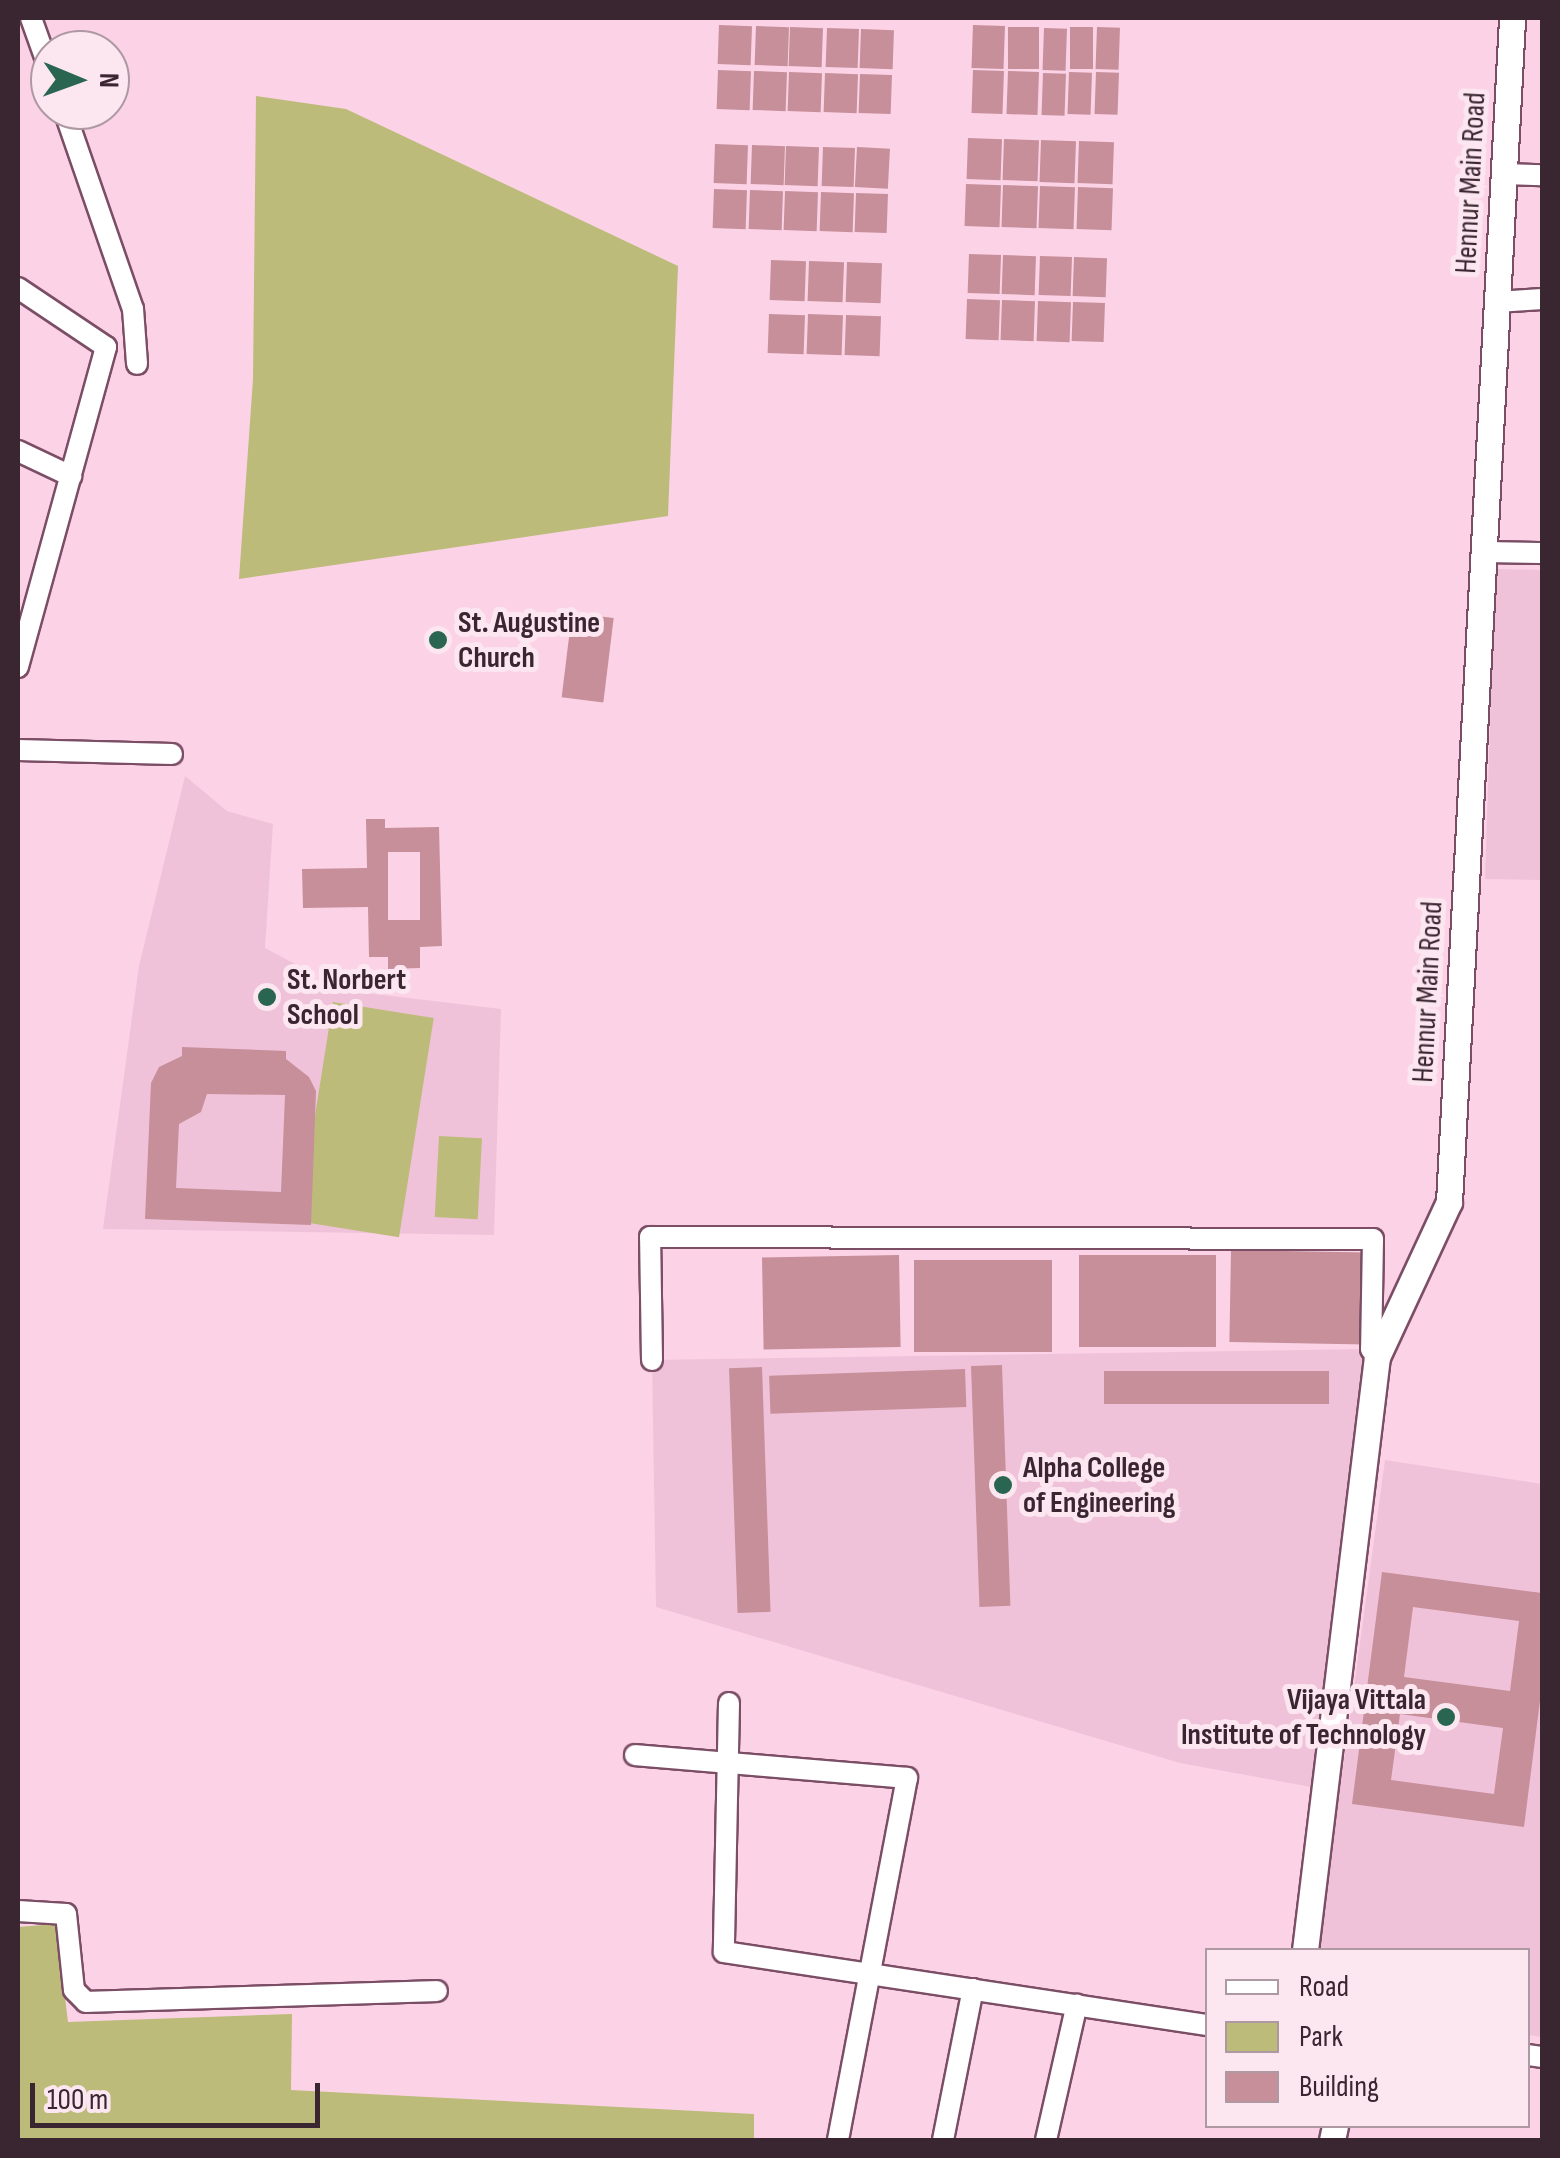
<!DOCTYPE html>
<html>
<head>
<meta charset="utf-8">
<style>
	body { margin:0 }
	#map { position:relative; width:1560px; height:2158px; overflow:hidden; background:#fcd2e7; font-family:"Sofia Sans Condensed",sans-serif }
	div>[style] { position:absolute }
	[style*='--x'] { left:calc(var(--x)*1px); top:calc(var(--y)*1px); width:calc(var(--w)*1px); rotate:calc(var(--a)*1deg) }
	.built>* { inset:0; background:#f0c2d9 }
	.green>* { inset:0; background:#bcbb79; transform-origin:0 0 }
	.building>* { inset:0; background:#c68f99; transform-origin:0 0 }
	.roads { filter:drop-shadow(2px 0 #7b4e66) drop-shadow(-2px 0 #7b4e66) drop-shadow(0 2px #7b4e66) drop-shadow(0 -2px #7b4e66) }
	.minor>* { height:20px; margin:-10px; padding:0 10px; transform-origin:10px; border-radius:10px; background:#fff }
	.major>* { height:25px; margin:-12.5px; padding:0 12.5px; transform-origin:12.5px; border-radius:12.5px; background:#fff }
	.dots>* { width:28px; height:28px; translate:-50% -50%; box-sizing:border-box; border:5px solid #fce6f0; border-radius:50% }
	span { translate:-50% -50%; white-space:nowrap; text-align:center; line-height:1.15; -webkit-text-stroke:10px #fce6f0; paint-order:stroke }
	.street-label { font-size:30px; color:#392630 }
	.poi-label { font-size:30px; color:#392630; font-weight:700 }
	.left { translate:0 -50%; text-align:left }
	.right { translate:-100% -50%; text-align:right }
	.frame { position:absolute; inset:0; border:20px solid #392630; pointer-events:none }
	.legend { position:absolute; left:1205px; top:1948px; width:325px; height:180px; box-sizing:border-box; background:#fce6f0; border:2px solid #ae99a3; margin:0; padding:12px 18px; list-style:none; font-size:30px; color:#392630 }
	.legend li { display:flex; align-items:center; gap:20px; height:50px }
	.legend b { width:50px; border:2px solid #ae99a3 }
	.north { position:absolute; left:30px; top:30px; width:100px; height:100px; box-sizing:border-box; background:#fce6f0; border:2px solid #ae99a3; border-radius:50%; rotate:91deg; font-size:28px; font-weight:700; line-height:40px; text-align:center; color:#392630 }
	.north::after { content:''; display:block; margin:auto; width:35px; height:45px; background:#296550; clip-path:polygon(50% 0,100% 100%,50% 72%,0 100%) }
	.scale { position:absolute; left:30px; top:2083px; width:290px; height:45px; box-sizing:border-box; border:5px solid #392630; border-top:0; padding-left:12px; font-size:30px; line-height:35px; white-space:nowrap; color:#392630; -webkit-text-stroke:8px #fce6f0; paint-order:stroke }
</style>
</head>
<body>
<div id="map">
	<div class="built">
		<i style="clip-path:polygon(1495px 569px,1542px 570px,1542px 880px,1485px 879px)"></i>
		<i style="clip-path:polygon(185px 776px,227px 811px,273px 824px,265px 948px,299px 966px,298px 985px,501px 1009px,494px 1235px,103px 1229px,139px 966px)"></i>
		<i style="clip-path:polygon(1371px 1349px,1311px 1787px,1180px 1763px,656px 1607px,652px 1360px)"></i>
		<i style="clip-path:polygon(1385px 1460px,1542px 1484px,1542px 2037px,1528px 2035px,1528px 1950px,1318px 1950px)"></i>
	</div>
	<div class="green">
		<i style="clip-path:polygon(256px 96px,346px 109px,678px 266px,668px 516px,239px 579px,253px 379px)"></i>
		<i style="left:333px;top:1002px;width:102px;height:222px;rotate:9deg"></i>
		<i style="left:439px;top:1136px;width:43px;height:81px;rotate:3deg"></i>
		<i style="clip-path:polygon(56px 1924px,68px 2022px,292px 2014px,291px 2090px,754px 2114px,754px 2140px,18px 2140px,18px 1927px)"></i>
	</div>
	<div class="building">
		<i style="left:719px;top:25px;width:33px;height:39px;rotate:2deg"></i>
		<i style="left:973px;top:25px;width:32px;height:43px;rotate:2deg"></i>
		<i style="left:756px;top:26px;width:33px;height:39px;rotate:2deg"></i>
		<i style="left:790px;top:27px;width:33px;height:39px;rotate:2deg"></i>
		<i style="left:1008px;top:27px;width:31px;height:42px"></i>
		<i style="left:1070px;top:27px;width:23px;height:42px"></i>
		<i style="left:1097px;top:27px;width:23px;height:42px;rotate:2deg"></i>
		<i style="left:827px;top:28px;width:32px;height:39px;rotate:2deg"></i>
		<i style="left:1044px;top:28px;width:23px;height:42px;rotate:2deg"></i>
		<i style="left:861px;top:29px;width:33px;height:39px;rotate:2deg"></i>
		<i style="left:718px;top:70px;width:33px;height:39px;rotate:2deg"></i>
		<i style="left:973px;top:70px;width:31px;height:43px;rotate:2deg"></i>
		<i style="left:754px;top:71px;width:33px;height:39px;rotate:2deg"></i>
		<i style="left:1008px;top:71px;width:31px;height:43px;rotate:2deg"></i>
		<i style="left:789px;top:72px;width:33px;height:39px;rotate:2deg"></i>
		<i style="left:1069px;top:72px;width:23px;height:42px;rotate:2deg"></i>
		<i style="left:1096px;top:72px;width:23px;height:42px;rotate:2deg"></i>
		<i style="left:825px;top:73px;width:33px;height:39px;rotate:2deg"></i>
		<i style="left:1043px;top:73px;width:23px;height:42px;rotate:2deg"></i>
		<i style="left:860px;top:74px;width:32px;height:39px;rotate:2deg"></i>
		<i style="left:968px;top:138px;width:34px;height:41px;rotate:2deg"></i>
		<i style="left:1004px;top:139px;width:35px;height:41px;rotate:2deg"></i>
		<i style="left:1041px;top:140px;width:35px;height:42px;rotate:2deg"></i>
		<i style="left:1079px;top:141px;width:35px;height:42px;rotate:2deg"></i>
		<i style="left:715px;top:144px;width:33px;height:39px;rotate:2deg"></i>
		<i style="left:752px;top:145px;width:33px;height:39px;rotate:2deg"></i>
		<i style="left:786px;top:146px;width:33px;height:39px;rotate:2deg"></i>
		<i style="left:823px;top:147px;width:32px;height:39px;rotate:2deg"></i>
		<i style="left:857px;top:147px;width:33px;height:40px;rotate:3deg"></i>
		<i style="left:966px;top:184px;width:35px;height:42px;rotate:2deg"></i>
		<i style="left:1003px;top:185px;width:35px;height:42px;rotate:2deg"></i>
		<i style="left:1040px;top:186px;width:35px;height:42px;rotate:2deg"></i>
		<i style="left:1078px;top:187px;width:35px;height:42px;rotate:2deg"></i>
		<i style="left:714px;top:189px;width:33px;height:39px;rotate:2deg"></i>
		<i style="left:750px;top:190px;width:33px;height:39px;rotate:2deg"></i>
		<i style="left:785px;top:191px;width:33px;height:39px;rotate:2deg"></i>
		<i style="left:821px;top:192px;width:33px;height:39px;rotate:2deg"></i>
		<i style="left:856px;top:193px;width:32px;height:39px;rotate:2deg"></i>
		<i style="left:969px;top:254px;width:32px;height:39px;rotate:2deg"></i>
		<i style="left:1003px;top:255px;width:33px;height:39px;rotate:2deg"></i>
		<i style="left:1040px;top:256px;width:32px;height:39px;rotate:2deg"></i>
		<i style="left:1074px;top:257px;width:33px;height:39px;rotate:2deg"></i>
		<i style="left:771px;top:260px;width:35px;height:40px;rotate:2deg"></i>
		<i style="left:809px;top:261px;width:35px;height:40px;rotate:2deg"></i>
		<i style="left:847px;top:262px;width:35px;height:40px;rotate:2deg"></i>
		<i style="left:967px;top:299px;width:33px;height:40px;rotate:2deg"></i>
		<i style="left:1002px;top:300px;width:33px;height:40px;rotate:2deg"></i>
		<i style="left:1038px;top:301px;width:33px;height:40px;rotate:2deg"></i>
		<i style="left:1073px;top:302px;width:32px;height:39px;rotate:2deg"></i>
		<i style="left:769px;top:314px;width:36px;height:39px;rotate:2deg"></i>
		<i style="left:808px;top:314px;width:35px;height:40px;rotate:2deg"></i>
		<i style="left:846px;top:315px;width:35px;height:40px;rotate:2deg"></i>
		<i style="left:572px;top:613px;width:42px;height:85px;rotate:7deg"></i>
		<i style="clip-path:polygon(evenodd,366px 819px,385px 819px,385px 828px,439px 827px,442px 946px,420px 947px,420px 968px,388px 969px,388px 957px,369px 957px,368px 907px,303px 908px,302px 869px,367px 868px,366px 819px,388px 852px,420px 852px,420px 920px,388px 920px,388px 852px)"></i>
		<i style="clip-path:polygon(evenodd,182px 1047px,286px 1051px,286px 1059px,309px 1077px,316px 1091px,311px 1225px,145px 1219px,151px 1083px,159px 1067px,182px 1056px,182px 1047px,207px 1094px,285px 1095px,281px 1192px,176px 1188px,179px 1124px,201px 1112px,207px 1094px)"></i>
		<i style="left:1231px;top:1250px;width:137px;height:92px;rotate:1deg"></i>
		<i style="left:899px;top:1255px;width:92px;height:137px;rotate:89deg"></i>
		<i style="left:1079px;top:1255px;width:137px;height:92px"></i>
		<i style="left:1052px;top:1260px;width:92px;height:138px;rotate:90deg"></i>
		<i style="left:1002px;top:1365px;width:241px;height:31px;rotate:88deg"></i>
		<i style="left:762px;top:1367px;width:245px;height:33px;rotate:88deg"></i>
		<i style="left:965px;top:1369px;width:38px;height:196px;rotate:88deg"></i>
		<i style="left:1329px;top:1371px;width:33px;height:225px;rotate:90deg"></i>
		<i style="clip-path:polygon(evenodd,1382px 1572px,1542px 1593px,1542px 1685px,1524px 1827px,1352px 1804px,1382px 1572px,1413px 1607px,1519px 1621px,1510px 1691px,1404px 1677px,1413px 1607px,1382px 1572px,1400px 1714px,1503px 1728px,1494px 1794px,1391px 1780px,1400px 1714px)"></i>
	</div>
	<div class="roads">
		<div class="minor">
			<i style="--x:31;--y:18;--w:56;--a:70.3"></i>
			<i style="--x:64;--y:110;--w:211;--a:70.9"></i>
			<i style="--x:133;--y:309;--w:55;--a:85.8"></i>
			<i style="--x:1504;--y:174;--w:38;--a:2"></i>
			<i style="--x:18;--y:288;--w:106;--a:33.8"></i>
			<i style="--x:106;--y:347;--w:332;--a:105.4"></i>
			<i style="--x:1497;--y:302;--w:45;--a:-3.8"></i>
			<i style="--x:18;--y:451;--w:59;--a:25.3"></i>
			<i style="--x:1483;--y:552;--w:59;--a:1"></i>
			<i style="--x:18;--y:750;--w:154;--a:1.5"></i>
			<i style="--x:652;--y:1360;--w:123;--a:-90.9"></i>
			<i style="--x:650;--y:1237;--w:723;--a:0.16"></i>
			<i style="--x:1373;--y:1239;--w:110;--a:91"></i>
			<i style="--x:1371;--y:1349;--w:10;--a:53"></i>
			<i style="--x:729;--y:1703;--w:249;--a:91.2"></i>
			<i style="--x:724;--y:1952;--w:489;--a:8.6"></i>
			<i style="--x:635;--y:1755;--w:273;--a:4.8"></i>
			<i style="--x:907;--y:1778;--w:369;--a:100.8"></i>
			<i style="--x:18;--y:1911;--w:48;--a:3.6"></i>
			<i style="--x:66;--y:1914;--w:76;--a:84"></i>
			<i style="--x:74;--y:1990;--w:17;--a:45"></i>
			<i style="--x:86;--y:2002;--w:351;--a:-1.8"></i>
			<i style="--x:1528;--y:2055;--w:14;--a:8"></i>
			<i style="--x:943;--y:2140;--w:154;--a:-78.8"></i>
			<i style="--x:1046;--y:2140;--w:139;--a:-77.2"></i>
		</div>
		<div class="major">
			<i style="--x:1305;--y:1950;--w:597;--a:-83.08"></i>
			<i style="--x:1377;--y:1357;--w:171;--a:-65.1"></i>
			<i style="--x:1449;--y:1202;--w:1186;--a:-86.95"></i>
			<i style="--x:1332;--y:2140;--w:14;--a:-78"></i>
		</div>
	</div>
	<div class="dots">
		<i style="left:438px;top:640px;background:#296550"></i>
		<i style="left:267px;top:997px;background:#296550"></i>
		<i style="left:1003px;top:1485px;background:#296550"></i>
		<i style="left:1446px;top:1717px;background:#296550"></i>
	</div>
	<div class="street-label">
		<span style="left:1471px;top:183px;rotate:-87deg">Hennur Main Road</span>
		<span style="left:1428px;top:992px;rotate:-87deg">Hennur Main Road</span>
	</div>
	<div class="poi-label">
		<span class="left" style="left:458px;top:640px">St. Augustine<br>Church</span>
		<span class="left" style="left:287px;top:997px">St. Norbert<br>School</span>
		<span class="left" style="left:1023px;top:1485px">Alpha College<br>of Engineering</span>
		<span class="right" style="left:1426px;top:1717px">Vijaya Vittala<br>Institute of Technology</span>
	</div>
	<div class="frame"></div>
	<ul class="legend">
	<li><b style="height:12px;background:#fff"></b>Road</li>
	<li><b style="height:28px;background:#bcbb79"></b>Park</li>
	<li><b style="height:28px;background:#c68f99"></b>Building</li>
	</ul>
	<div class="north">N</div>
	<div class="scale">100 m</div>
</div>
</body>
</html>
